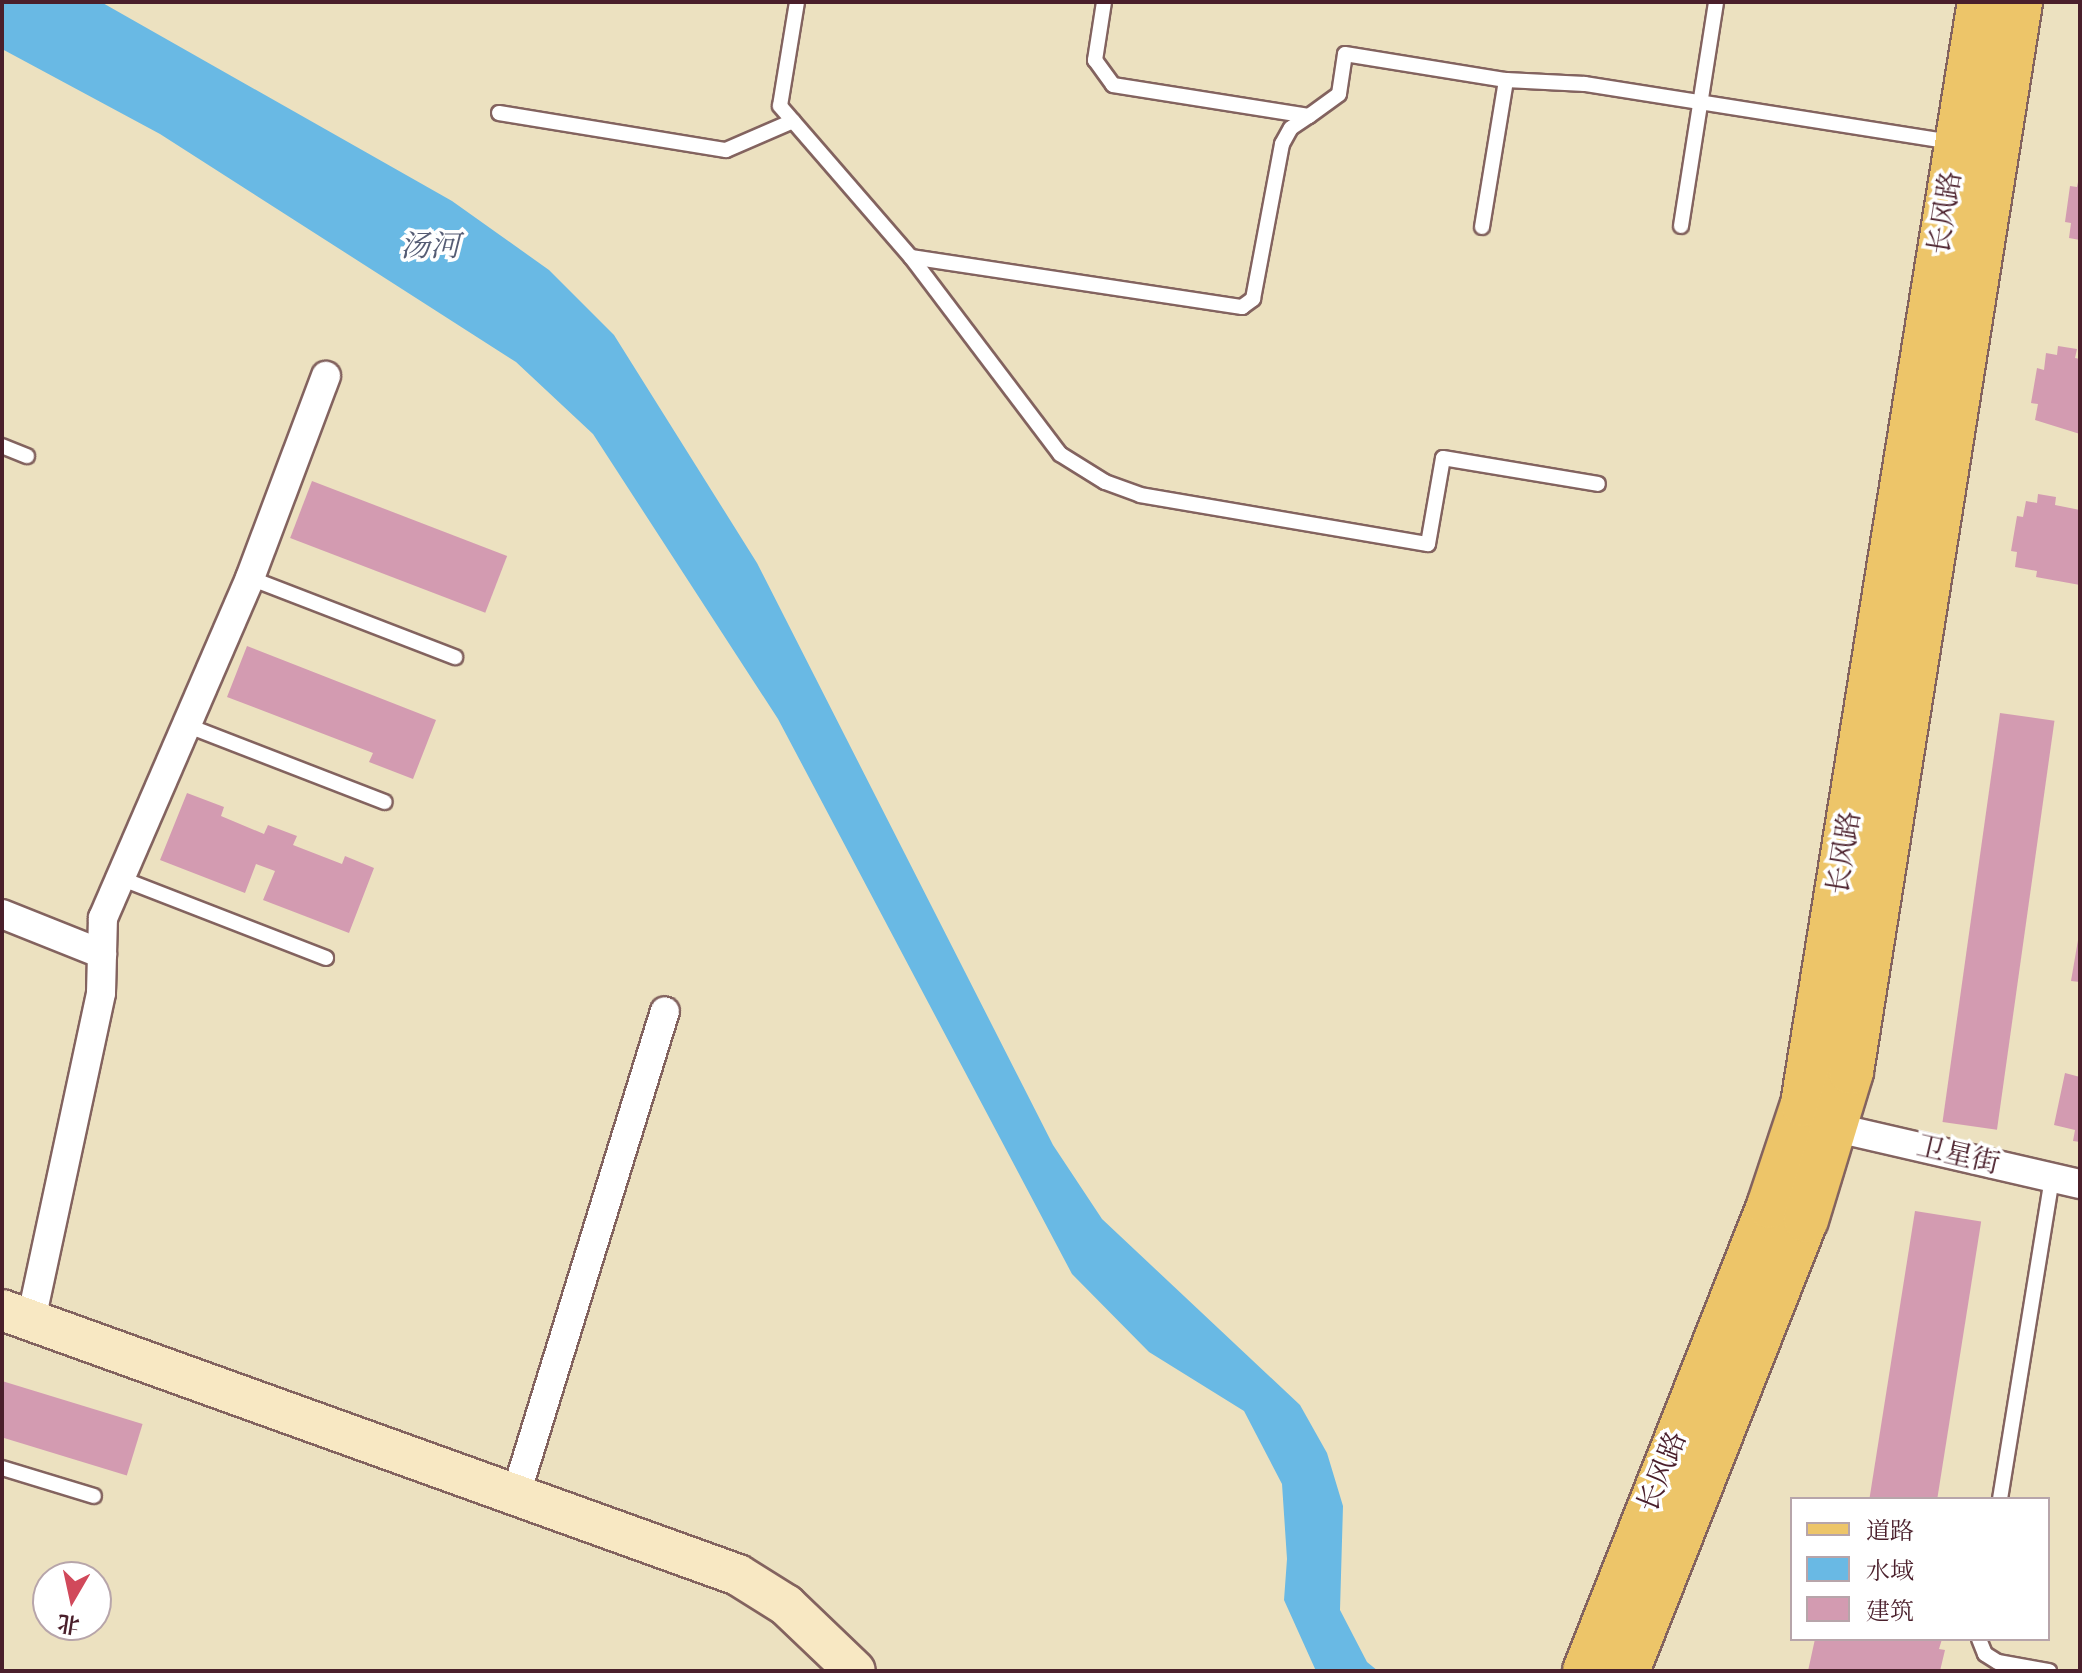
<!DOCTYPE html>
<html>
<head>
<meta charset="utf-8">
<style>
	body { margin:0 }
	#map { position:relative; width:2082px; height:1673px; overflow:hidden; background:#ece1c0; font-family:"Libre Bodoni","Noto Serif SC",serif }
	div>[style] { position:absolute }
	[style*='--x'] { left:calc(var(--x)*1px); top:calc(var(--y)*1px); width:calc(var(--w)*1px); rotate:calc(var(--a)*1deg) }
	.water>* { inset:0; background:#69b9e4 }
	.building>* { inset:0; background:#d39bb1; transform-origin:0 0 }
	.roads { filter:drop-shadow(2px 0 #83635f) drop-shadow(-2px 0 #83635f) drop-shadow(0 2px #83635f) drop-shadow(0 -2px #83635f) }
	.lane>* { height:14px; margin:-7px; padding:0 7px; transform-origin:7px; border-radius:7px; background:#fff }
	.street>* { height:28px; margin:-14px; padding:0 14px; transform-origin:14px; border-radius:14px; background:#fff }
	.secondary>* { height:40px; margin:-20px; padding:0 20px; transform-origin:20px; border-radius:20px; background:#f8e8c3 }
	.primary>* { height:44px; margin:-22px; padding:0 22px; transform-origin:22px; border-radius:22px; background:#edc569 }
	span { translate:-50% -50%; white-space:nowrap; text-align:center; line-height:1.15; -webkit-text-stroke:7px #fff; paint-order:stroke }
	.street-label { font-size:28px; color:#4a1f2b }
	.water-label { font-size:30px; color:#565d75; font-style:italic }
	.frame { position:absolute; inset:0; border:4px solid #4a1f2b; pointer-events:none }
	.legend { position:absolute; left:1790px; top:1497px; width:260px; height:144px; box-sizing:border-box; background:#fff; border:2px solid #b7a5aa; margin:0; padding:10px 14px; list-style:none; font-size:24px; color:#4a1f2b }
	.legend li { display:flex; align-items:center; gap:16px; height:40px }
	.legend b { width:40px; border:2px solid #b7a5aa }
	.north { position:absolute; left:32px; top:1561px; width:80px; height:80px; box-sizing:border-box; background:#fff; border:2px solid #b7a5aa; border-radius:50%; rotate:189deg; font-size:22px; font-weight:700; line-height:32px; text-align:center; color:#4a1f2b }
	.north::after { content:''; display:block; margin:auto; width:28px; height:36px; background:#d1495b; clip-path:polygon(50% 0,100% 100%,50% 72%,0 100%) }
</style>
</head>
<body>
<div id="map">
	<div class="water">
		<i style="clip-path:polygon(2px 2px,101px 2px,452px 201px,549px 270px,614px 335px,757px 563px,1053px 1145px,1102px 1219px,1300px 1405px,1327px 1453px,1343px 1506px,1340px 1610px,1367px 1662px,1378px 1671px,1316px 1671px,1284px 1600px,1287px 1559px,1282px 1484px,1244px 1411px,1149px 1352px,1072px 1274px,778px 719px,593px 434px,516px 362px,160px 134px,2px 49px)"></i>
	</div>
	<div class="building">
		<i style="clip-path:polygon(2079px 177px,2080px 177px,2080px 240px,2069px 238px,2071px 223px,2065px 222px,2070px 186px,2077px 187px)"></i>
		<i style="clip-path:polygon(2058px 346px,2077px 349px,2075px 358px,2080px 359px,2080px 434px,2035px 420px,2038px 404px,2031px 403px,2037px 368px,2044px 370px,2046px 353px,2057px 355px)"></i>
		<i style="left:312px;top:481px;width:209px;height:61px;rotate:21deg"></i>
		<i style="clip-path:polygon(2038px 494px,2056px 497px,2055px 505px,2080px 510px,2080px 585px,2036px 577px,2037px 571px,2015px 567px,2017px 552px,2011px 551px,2017px 516px,2023px 517px,2026px 501px,2037px 503px)"></i>
		<i style="clip-path:polygon(247px 646px,436px 720px,413px 779px,369px 762px,373px 753px,227px 697px)"></i>
		<i style="left:2000px;top:713px;width:55px;height:413px;rotate:8deg"></i>
		<i style="clip-path:polygon(187px 793px,224px 807px,221px 816px,264px 834px,268px 825px,297px 836px,293px 845px,342px 864px,345px 856px,374px 868px,349px 933px,263px 900px,275px 871px,256px 864px,245px 893px,160px 860px)"></i>
		<i style="clip-path:polygon(2078px 940px,2080px 940px,2080px 982px,2071px 981px)"></i>
		<i style="clip-path:polygon(2065px 1073px,2080px 1077px,2080px 1142px,2073px 1141px,2075px 1130px,2054px 1125px)"></i>
		<i style="left:1915px;top:1211px;width:67px;height:292px;rotate:9deg"></i>
		<i style="left:2px;top:1381px;width:147px;height:54px;rotate:17deg"></i>
		<i style="clip-path:polygon(1815px 1639px,1942px 1639px,1939px 1649px,1945px 1650px,1940px 1671px,1808px 1671px)"></i>
	</div>
	<div class="roads">
		<div class="lane">
			<i style="--x:797;--y:2;--w:105;--a:99.3"></i>
			<i style="--x:780;--y:106;--w:200;--a:49.1"></i>
			<i style="--x:911;--y:257;--w:247;--a:52.9"></i>
			<i style="--x:1060;--y:454;--w:53;--a:31.9"></i>
			<i style="--x:1105;--y:482;--w:37;--a:20"></i>
			<i style="--x:1140;--y:495;--w:292;--a:9.7"></i>
			<i style="--x:1428;--y:544;--w:87;--a:-80.1"></i>
			<i style="--x:1443;--y:458;--w:157;--a:9.5"></i>
			<i style="--x:1104;--y:2;--w:59;--a:98.8"></i>
			<i style="--x:1095;--y:60;--w:31;--a:54"></i>
			<i style="--x:1113;--y:85;--w:198;--a:9"></i>
			<i style="--x:1309;--y:116;--w:37;--a:-36"></i>
			<i style="--x:1339;--y:94;--w:40;--a:-81.5"></i>
			<i style="--x:1345;--y:54;--w:163;--a:9.2"></i>
			<i style="--x:1506;--y:80;--w:79;--a:2.9"></i>
			<i style="--x:1585;--y:84;--w:373;--a:9"></i>
			<i style="--x:499;--y:113;--w:230;--a:9.3"></i>
			<i style="--x:726;--y:150;--w:73;--a:-23.4"></i>
			<i style="--x:1681;--y:226;--w:227;--a:-81.1"></i>
			<i style="--x:1482;--y:227;--w:149;--a:-80.7"></i>
			<i style="--x:911;--y:257;--w:335;--a:8.6"></i>
			<i style="--x:1242;--y:307;--w:14;--a:-36"></i>
			<i style="--x:1253;--y:299;--w:158;--a:-79.4"></i>
			<i style="--x:1282;--y:144;--w:18;--a:-61"></i>
			<i style="--x:1291;--y:128;--w:22;--a:-34"></i>
			<i style="--x:2;--y:446;--w:27;--a:22"></i>
			<i style="--x:250;--y:578;--w:220;--a:21.1"></i>
			<i style="--x:186;--y:725;--w:213;--a:21.2"></i>
			<i style="--x:120;--y:878;--w:221;--a:21.2"></i>
			<i style="--x:2;--y:1468;--w:96;--a:16.9"></i>
			<i style="--x:2000;--y:1499;--w:326;--a:-80.8"></i>
			<i style="--x:1979;--y:1639;--w:16;--a:68"></i>
			<i style="--x:1985;--y:1654;--w:15;--a:32"></i>
			<i style="--x:1998;--y:1662;--w:52;--a:10"></i>
		</div>
		<div class="street">
			<i style="--x:2;--y:914;--w:108;--a:21.8"></i>
			<i style="--x:1837;--y:1128;--w:249;--a:13"></i>
			<i style="--x:31;--y:1320;--w:334;--a:-77.9"></i>
			<i style="--x:101;--y:993;--w:75;--a:-88.5"></i>
			<i style="--x:103;--y:918;--w:370;--a:-66.6"></i>
			<i style="--x:250;--y:578;--w:216;--a:-69.4"></i>
			<i style="--x:516;--y:1494;--w:505;--a:-72.86"></i>
		</div>
		<div class="secondary">
			<i style="--x:2;--y:1310;--w:782;--a:19.8"></i>
			<i style="--x:738;--y:1575;--w:57;--a:32"></i>
			<i style="--x:786;--y:1605;--w:95;--a:43.7"></i>
		</div>
		<div class="primary">
			<i style="--x:1585;--y:1671;--w:500;--a:-68.41"></i>
			<i style="--x:1769;--y:1206;--w:108;--a:-71.6"></i>
			<i style="--x:1803;--y:1104;--w:1116;--a:-80.88"></i>
			<i style="--x:1627;--y:1671;--w:485;--a:-68.4"></i>
			<i style="--x:1806;--y:1220;--w:155;--a:-73.1"></i>
			<i style="--x:1851;--y:1072;--w:1083;--a:-81.02"></i>
		</div>
	</div>
	<div class="street-label">
		<span style="left:1946px;top:213px;rotate:-81deg">长风路</span>
		<span style="left:1845px;top:853px;rotate:-81deg">长风路</span>
		<span style="left:1958px;top:1156px;rotate:13deg">卫星街</span>
		<span style="left:1663px;top:1472px;rotate:-68deg">长风路</span>
	</div>
	<div class="water-label">
		<span style="left:430px;top:247px">汤河</span>
	</div>
	<div class="frame"></div>
	<ul class="legend">
	<li><b style="height:10px;background:#edc569"></b>道路</li>
	<li><b style="height:22px;background:#69b9e4"></b>水域</li>
	<li><b style="height:22px;background:#d39bb1"></b>建筑</li>
	</ul>
	<div class="north">北</div>
</div>
</body>
</html>
